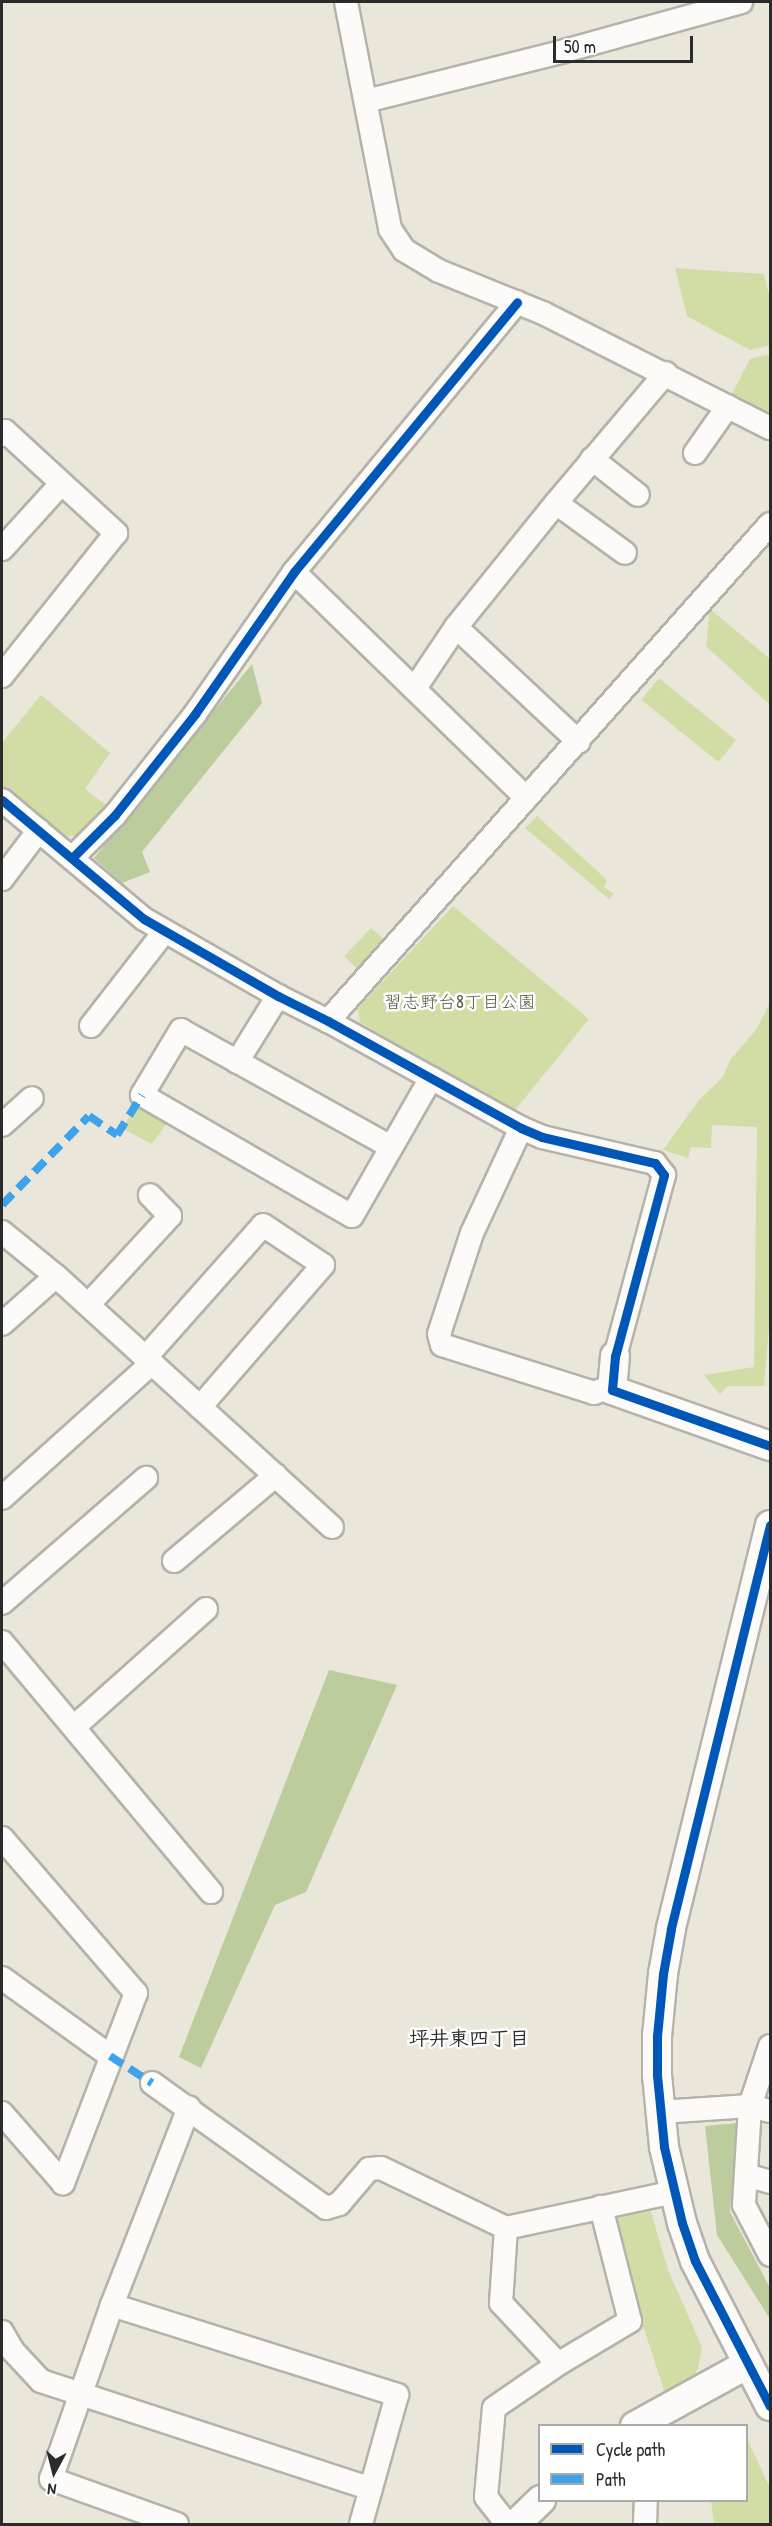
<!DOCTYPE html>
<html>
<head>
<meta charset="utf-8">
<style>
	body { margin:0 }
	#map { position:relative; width:772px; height:2526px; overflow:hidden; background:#eae6d9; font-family:"Patrick Hand","Klee One",sans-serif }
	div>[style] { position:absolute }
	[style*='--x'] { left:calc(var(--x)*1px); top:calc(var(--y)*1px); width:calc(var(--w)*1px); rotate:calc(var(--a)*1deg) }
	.green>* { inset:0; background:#d2dda5; transform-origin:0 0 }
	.forest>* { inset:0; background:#bccc9c }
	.roads { filter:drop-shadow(2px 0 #b5b2aa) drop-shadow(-2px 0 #b5b2aa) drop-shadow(0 2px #b5b2aa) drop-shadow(0 -2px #b5b2aa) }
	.minor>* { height:22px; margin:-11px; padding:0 11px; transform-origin:11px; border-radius:11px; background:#fcfbf9 }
	.tertiary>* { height:28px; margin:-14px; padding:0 14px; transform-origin:14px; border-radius:14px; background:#fcfbf9 }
	.quiet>* { height:8px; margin-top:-4px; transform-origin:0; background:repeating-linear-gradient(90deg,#3ea3eb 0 15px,transparent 0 23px) }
	.cycleway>* { height:9px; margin:-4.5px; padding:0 4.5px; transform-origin:4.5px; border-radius:4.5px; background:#0057b8 }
	span { translate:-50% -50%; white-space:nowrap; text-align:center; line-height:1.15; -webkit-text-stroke:5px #fff; paint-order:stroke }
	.park-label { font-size:18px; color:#575e43 }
	.neighbourhood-label { font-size:20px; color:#2b2b2b; font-weight:700 }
	.frame { position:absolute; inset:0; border:3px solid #2b2b2b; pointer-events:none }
	.legend { position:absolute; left:538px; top:2424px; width:210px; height:78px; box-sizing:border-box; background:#fff; border:2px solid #aaa; margin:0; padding:8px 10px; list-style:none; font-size:18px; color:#2b2b2b }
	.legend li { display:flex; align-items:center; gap:12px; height:30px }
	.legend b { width:30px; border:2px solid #aaa }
	.north { position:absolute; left:24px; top:2442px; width:60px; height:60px; -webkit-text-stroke:4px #fff; paint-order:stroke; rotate:187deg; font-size:16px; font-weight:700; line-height:24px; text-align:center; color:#2b2b2b }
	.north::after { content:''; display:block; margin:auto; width:21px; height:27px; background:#2b2b2b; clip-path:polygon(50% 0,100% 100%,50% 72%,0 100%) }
	.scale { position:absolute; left:553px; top:36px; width:140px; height:27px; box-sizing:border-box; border:3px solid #2b2b2b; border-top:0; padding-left:8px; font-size:18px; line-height:21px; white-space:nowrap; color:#2b2b2b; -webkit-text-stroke:4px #fff; paint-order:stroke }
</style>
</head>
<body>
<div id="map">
	<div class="green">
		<i style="clip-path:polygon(675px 268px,764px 274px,770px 299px,770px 345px,750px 350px,687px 316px)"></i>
		<i style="clip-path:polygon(770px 354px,770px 413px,732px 394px,750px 359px)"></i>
		<i style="clip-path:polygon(710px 609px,770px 659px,770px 705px,706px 646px)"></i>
		<i style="left:659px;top:678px;width:99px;height:28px;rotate:39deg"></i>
		<i style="clip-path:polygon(41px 695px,110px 753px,85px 789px,110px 808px,78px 835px,63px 837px,2px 787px,2px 743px)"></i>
		<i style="clip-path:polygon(537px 816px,607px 880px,604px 887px,614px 894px,609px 899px,525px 828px)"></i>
		<i style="clip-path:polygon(453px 906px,589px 1019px,511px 1115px,360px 1022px,358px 1008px)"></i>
		<i style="left:371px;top:928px;width:21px;height:39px;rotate:43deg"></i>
		<i style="clip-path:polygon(770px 1003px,770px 1317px,764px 1386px,728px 1386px,720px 1394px,704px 1375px,754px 1367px,757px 1127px,712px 1125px,711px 1148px,691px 1147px,688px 1158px,663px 1150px,699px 1100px,723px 1077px,730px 1060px,756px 1030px)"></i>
		<i style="clip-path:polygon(134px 1107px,167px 1123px,152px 1144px,123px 1129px)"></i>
		<i style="clip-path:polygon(650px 2209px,668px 2270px,702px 2347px,698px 2369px,691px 2379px,665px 2393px,607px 2216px)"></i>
		<i style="clip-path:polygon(747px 2439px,770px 2488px,770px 2524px,714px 2524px,711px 2501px,746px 2500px)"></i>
	</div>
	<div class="forest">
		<i style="clip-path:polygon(252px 664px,262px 703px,142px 852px,150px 872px,122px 883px,94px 858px)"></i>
		<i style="clip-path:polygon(329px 1670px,397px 1685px,306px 1892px,275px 1905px,201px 2068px,179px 2057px)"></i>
		<i style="clip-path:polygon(738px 2123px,730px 2212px,770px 2288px,770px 2319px,717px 2235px,705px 2126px)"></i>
	</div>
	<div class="roads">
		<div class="minor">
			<i style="--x:346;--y:2;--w:231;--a:79"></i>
			<i style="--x:390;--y:229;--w:25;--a:56"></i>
			<i style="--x:404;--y:250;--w:41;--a:31"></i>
			<i style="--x:439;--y:271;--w:112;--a:22"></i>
			<i style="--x:543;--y:313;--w:254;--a:26.9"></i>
			<i style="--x:366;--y:101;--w:201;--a:-14.1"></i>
			<i style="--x:561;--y:52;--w:187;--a:-15.5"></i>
			<i style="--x:2;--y:435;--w:5;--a:-53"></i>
			<i style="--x:5;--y:431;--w:151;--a:42.6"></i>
			<i style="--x:116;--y:533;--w:183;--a:128.6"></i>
			<i style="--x:695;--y:453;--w:57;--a:-54.9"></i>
			<i style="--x:592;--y:459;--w:58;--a:38"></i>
			<i style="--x:556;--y:503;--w:85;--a:35.9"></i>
			<i style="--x:2;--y:549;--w:88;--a:-47.8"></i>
			<i style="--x:294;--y:572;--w:324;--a:44.2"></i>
			<i style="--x:456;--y:627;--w:168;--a:43.1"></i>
			<i style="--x:415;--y:688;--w:73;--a:-56.1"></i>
			<i style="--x:456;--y:627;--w:159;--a:-51.1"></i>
			<i style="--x:556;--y:503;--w:170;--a:-49.8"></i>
			<i style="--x:2;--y:800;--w:185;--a:40"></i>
			<i style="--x:144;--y:919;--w:155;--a:29.9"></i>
			<i style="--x:278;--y:996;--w:56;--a:26.6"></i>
			<i style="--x:328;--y:1021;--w:221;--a:29"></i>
			<i style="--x:521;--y:1128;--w:23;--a:23"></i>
			<i style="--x:542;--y:1137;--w:116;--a:13"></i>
			<i style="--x:655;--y:1163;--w:15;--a:53"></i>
			<i style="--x:664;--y:1175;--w:188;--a:105.1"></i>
			<i style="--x:72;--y:858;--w:61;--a:-45"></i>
			<i style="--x:115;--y:815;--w:129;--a:-51.6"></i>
			<i style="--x:195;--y:714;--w:173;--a:-55.1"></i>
			<i style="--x:294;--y:572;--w:350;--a:-50.4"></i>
			<i style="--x:2;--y:879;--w:61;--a:-52.9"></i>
			<i style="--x:328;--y:1021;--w:665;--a:-48.35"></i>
			<i style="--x:91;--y:1026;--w:120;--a:-52.1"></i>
			<i style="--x:237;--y:1062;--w:78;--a:-58.2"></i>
			<i style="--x:2;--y:1125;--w:40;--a:-42"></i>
			<i style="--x:521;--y:1128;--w:116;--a:115"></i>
			<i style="--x:472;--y:1233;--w:106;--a:108.1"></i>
			<i style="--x:439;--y:1334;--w:11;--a:75"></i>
			<i style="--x:442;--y:1345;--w:159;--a:17.5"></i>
			<i style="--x:594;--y:1393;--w:18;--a:-22"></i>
			<i style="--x:391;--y:1147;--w:240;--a:-150.9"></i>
			<i style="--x:181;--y:1030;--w:76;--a:121"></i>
			<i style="--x:142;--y:1095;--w:242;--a:30"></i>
			<i style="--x:352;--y:1216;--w:159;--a:-60.2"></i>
			<i style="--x:2;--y:1232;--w:70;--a:39.2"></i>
			<i style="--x:56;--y:1276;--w:373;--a:42.3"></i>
			<i style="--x:88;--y:1305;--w:121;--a:-47.3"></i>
			<i style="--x:170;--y:1216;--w:29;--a:-134"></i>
			<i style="--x:2;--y:1324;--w:72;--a:-41.6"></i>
			<i style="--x:146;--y:1357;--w:176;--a:-48.4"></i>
			<i style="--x:263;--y:1225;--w:72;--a:33.7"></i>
			<i style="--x:323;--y:1265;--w:188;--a:130.9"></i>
			<i style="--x:2;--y:1498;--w:202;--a:-42"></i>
			<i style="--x:174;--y:1561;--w:133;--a:-40.1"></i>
			<i style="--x:2;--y:1603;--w:191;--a:-41"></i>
			<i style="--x:2;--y:1642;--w:326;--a:50.1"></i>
			<i style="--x:74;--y:1727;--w:177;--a:-41.8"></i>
			<i style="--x:2;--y:1838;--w:205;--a:49.2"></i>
			<i style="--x:136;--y:1993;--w:204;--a:111"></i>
			<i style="--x:63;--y:2183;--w:93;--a:-131.1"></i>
			<i style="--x:2;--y:1978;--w:133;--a:35.8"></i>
			<i style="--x:770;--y:2046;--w:63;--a:108.4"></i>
			<i style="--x:750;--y:2106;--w:99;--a:93.5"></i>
			<i style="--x:744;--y:2205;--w:56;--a:62.5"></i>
			<i style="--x:152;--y:2083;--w:214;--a:35.7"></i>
			<i style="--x:326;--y:2208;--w:14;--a:-17"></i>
			<i style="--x:339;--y:2204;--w:46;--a:-49.4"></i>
			<i style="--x:369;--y:2169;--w:12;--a:-5"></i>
			<i style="--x:381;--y:2168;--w:139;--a:25.6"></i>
			<i style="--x:506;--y:2228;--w:172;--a:-12.1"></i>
			<i style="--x:660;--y:2112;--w:90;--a:-3.8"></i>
			<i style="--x:750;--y:2106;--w:21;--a:14"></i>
			<i style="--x:746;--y:2175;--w:25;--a:16"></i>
			<i style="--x:506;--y:2228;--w:75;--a:93.8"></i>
			<i style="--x:501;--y:2303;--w:83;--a:46.9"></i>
			<i style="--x:112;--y:2305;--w:299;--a:17.5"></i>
			<i style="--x:397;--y:2395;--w:134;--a:105.6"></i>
			<i style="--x:2;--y:2332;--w:22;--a:60"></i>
			<i style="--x:13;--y:2351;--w:41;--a:47"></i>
			<i style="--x:41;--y:2381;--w:347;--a:18.1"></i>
			<i style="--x:177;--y:2524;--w:134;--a:-160.3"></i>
			<i style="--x:51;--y:2479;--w:184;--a:-70.7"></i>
			<i style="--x:112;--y:2305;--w:212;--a:-68.7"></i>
			<i style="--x:507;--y:2524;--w:34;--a:-128"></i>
			<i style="--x:486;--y:2497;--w:89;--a:-84.9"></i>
			<i style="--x:494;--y:2408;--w:78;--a:-34.5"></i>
			<i style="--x:558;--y:2364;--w:84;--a:-30.8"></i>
			<i style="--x:630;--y:2321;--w:118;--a:-104.3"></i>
			<i style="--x:645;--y:2524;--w:24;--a:-88"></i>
		</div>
		<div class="tertiary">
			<i style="--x:615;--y:1356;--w:34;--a:95"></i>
			<i style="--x:612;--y:1390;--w:168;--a:19.5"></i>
			<i style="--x:770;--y:1525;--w:416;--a:103.8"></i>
			<i style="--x:671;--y:1929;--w:46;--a:100.1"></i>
			<i style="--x:663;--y:1974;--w:62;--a:95.5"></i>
			<i style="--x:657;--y:2036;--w:39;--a:90"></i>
			<i style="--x:657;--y:2075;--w:72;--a:84.4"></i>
			<i style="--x:664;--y:2147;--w:78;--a:76.7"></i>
			<i style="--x:682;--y:2223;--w:40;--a:71.1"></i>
			<i style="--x:695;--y:2261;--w:163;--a:62.7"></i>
			<i style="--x:635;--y:2426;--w:129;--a:-28.8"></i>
			<i style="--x:516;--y:2524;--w:35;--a:-44"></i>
		</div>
	</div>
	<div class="quiet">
		<i style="--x:2;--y:1205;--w:124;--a:-45.7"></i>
		<i style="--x:89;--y:1116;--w:34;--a:34"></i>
		<i style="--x:117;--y:1135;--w:47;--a:-58"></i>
		<i style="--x:110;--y:2056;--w:50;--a:32.7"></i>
	</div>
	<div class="cycleway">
		<i style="--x:2;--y:800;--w:185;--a:40"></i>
		<i style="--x:144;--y:919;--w:155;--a:29.9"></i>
		<i style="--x:278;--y:996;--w:56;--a:26.6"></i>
		<i style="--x:328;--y:1021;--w:221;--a:29"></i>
		<i style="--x:521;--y:1128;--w:23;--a:23"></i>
		<i style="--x:542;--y:1137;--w:116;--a:13"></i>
		<i style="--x:655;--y:1163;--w:15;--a:53"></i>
		<i style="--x:664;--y:1175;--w:188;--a:105.1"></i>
		<i style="--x:615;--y:1356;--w:34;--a:95"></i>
		<i style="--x:612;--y:1390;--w:168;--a:19.5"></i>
		<i style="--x:72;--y:858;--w:61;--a:-45"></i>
		<i style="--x:115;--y:815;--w:129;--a:-51.6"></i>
		<i style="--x:195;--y:714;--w:173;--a:-55.1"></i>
		<i style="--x:294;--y:572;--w:350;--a:-50.4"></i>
		<i style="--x:770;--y:1525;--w:416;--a:103.8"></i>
		<i style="--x:671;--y:1929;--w:46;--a:100.1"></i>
		<i style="--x:663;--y:1974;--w:62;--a:95.5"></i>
		<i style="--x:657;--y:2036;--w:39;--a:90"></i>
		<i style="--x:657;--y:2075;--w:72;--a:84.4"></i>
		<i style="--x:664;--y:2147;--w:78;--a:76.7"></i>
		<i style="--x:682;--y:2223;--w:40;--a:71.1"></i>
		<i style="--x:695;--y:2261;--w:163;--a:62.7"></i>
	</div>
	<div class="park-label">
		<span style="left:460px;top:1002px">習志野台8丁目公園</span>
	</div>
	<div class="neighbourhood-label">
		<span style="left:469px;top:2037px">坪井東四丁目</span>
	</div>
	<div class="frame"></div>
	<ul class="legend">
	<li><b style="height:8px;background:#0057b8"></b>Cycle path</li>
	<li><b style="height:8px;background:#3ea3eb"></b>Path</li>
	</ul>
	<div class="north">N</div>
	<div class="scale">50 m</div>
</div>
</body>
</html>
